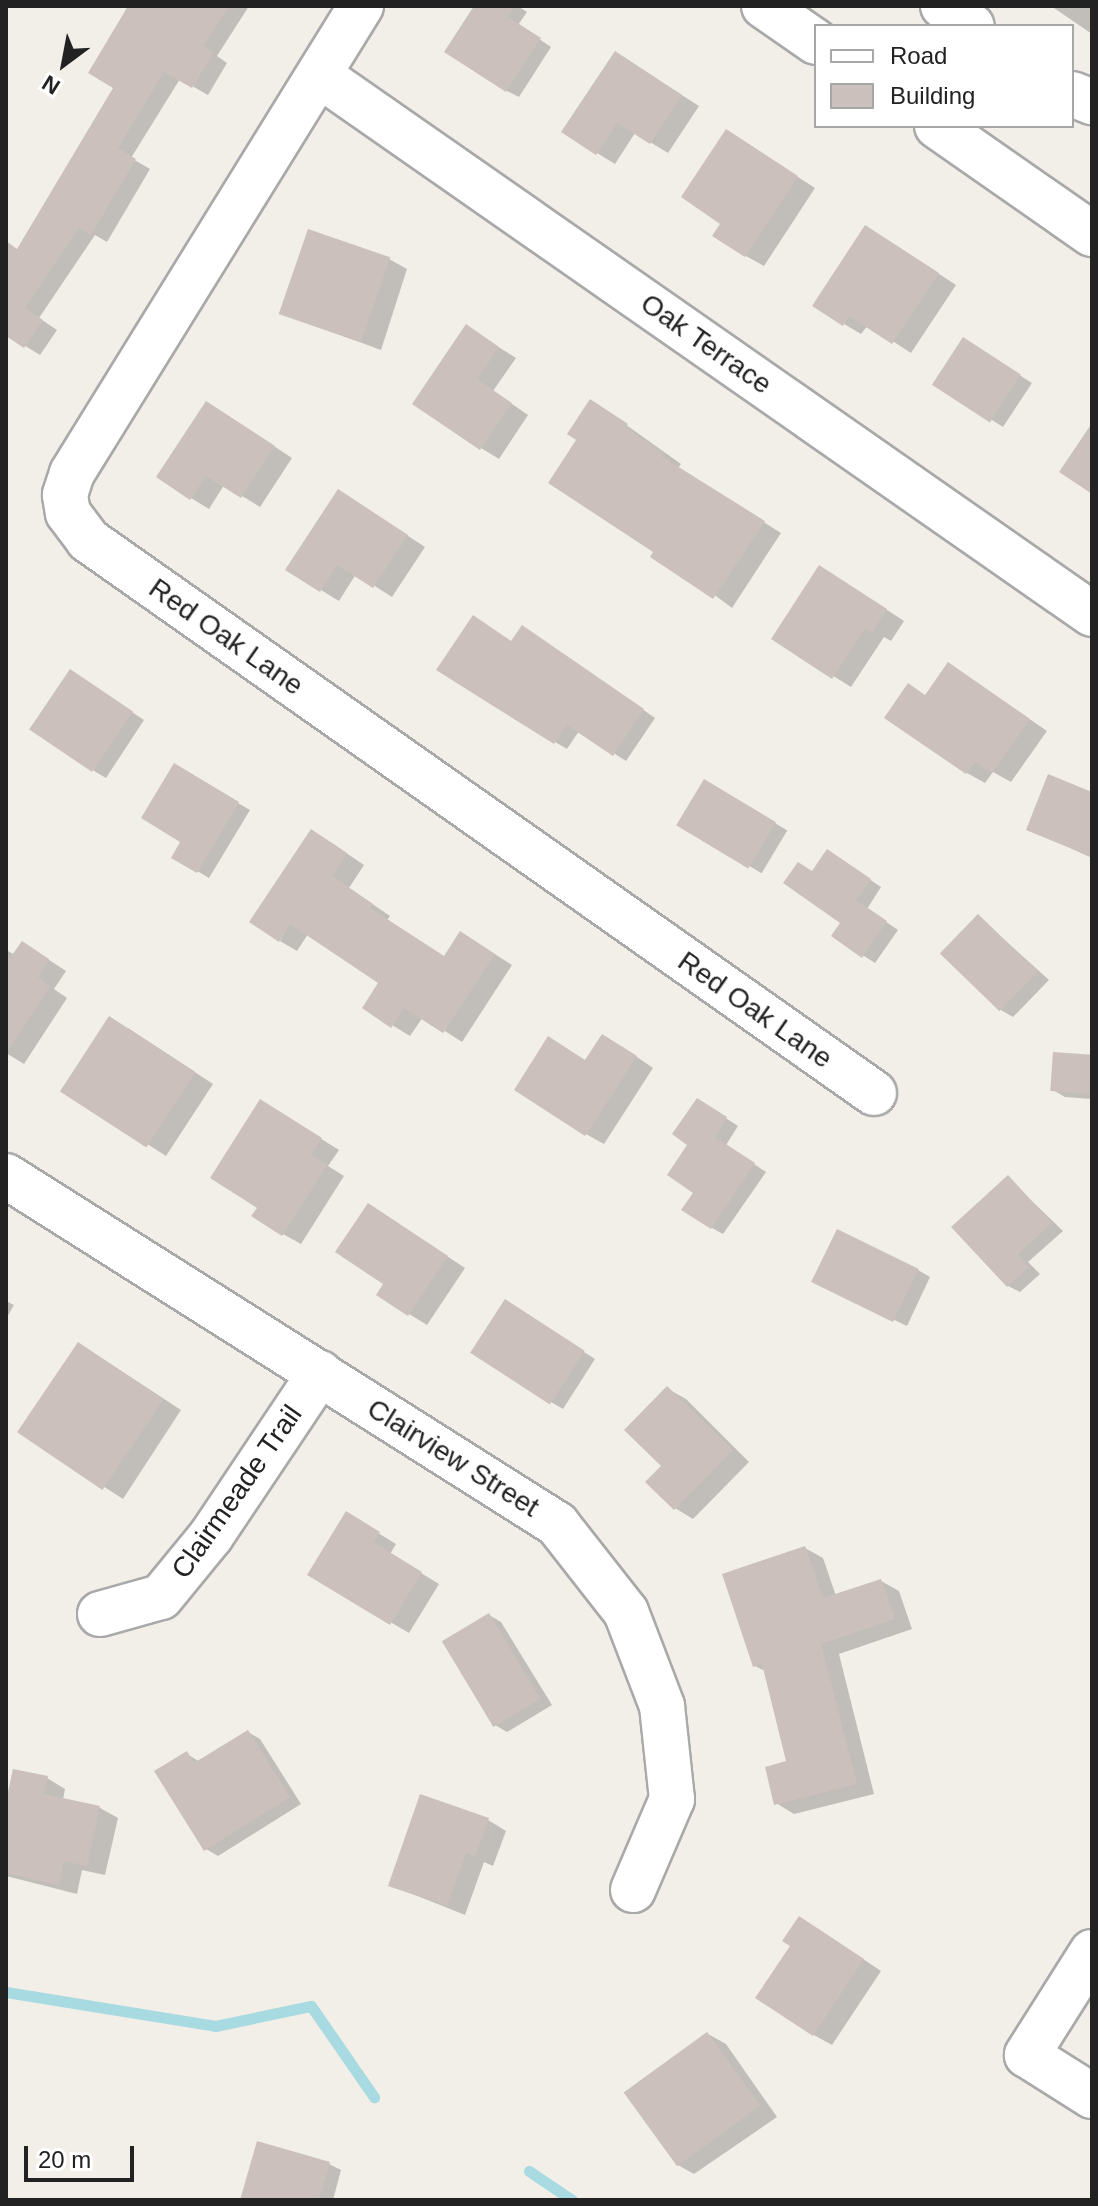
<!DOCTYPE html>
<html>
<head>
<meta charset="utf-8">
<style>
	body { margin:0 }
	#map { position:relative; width:1098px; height:2206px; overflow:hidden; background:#f2eee8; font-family:Arial,sans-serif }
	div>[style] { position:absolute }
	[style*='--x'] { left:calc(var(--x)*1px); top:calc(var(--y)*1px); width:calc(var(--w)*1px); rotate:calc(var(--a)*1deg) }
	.shadow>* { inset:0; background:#0003; transform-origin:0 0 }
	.stream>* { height:11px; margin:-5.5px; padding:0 5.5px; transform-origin:5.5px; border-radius:5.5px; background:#a8dae1 }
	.building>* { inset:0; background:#cbc0bb; transform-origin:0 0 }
	.roads { filter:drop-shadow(2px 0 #a9a9a9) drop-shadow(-2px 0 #a9a9a9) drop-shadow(0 2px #a9a9a9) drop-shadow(0 -2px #a9a9a9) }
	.minor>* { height:44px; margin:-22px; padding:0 22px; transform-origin:22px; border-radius:22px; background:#fff }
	span { translate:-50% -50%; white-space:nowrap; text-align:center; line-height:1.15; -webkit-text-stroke:6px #fff; paint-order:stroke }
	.street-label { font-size:28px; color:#222 }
	.frame { position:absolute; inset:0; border:8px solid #222; pointer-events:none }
	.legend { position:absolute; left:814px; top:24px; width:260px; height:104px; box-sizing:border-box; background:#fff; border:2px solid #a7a7a7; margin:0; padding:10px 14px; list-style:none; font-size:24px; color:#222 }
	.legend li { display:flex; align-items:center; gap:16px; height:40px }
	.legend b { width:40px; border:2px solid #a7a7a7 }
	.north { position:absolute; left:24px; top:24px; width:80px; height:80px; -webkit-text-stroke:6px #fff; paint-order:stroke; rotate:212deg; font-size:22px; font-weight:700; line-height:32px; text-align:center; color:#222 }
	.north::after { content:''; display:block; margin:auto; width:28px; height:36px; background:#222; clip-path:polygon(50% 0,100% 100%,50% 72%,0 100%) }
	.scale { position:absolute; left:24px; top:2146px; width:110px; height:36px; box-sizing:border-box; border:4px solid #222; border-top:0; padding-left:10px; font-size:24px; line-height:28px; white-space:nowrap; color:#222; -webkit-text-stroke:6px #fff; paint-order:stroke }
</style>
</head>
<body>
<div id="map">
	<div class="shadow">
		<i style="clip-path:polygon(133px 6px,249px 6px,217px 56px,227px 63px,208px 95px,180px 79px,131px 158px,150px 169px,107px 242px,95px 235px,39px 318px,57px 330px,40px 355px,6px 334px,6px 243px,18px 251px,116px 87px)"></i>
		<i style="clip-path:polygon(476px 6px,518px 6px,527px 12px,518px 25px,551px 47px,519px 97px,507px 91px)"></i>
		<i style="clip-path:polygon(1051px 6px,1092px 6px,1092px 34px)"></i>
		<i style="clip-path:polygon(633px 64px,699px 106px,668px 153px,635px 133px,615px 164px,597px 153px)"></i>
		<i style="clip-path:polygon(744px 142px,815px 188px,764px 266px,746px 256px,723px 223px)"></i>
		<i style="clip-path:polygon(884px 238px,956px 285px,911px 353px,868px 325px,861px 334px,844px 324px)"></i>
		<i style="clip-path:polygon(389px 259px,407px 269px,381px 350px,283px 314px)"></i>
		<i style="clip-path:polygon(467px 327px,516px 358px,493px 391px,528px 415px,499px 459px,481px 448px)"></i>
		<i style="clip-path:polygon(975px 347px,1032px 383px,1003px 427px,935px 384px)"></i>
		<i style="clip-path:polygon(608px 412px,681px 464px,678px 468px,781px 533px,732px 608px,656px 551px,579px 440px)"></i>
		<i style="clip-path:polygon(225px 414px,292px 458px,260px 507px,224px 485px,209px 509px,191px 498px)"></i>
		<i style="clip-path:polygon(356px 502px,425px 547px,392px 597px,356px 574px,339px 601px,321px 590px)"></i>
		<i style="clip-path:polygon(838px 578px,904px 621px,891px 641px,884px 637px,851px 687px,774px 639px)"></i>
		<i style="clip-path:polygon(534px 634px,655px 718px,626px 761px,579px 731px,567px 749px,555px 742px,512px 642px)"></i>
		<i style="clip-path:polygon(949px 664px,1047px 731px,1011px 782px,993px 772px,985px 783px,967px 773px,926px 696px)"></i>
		<i style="clip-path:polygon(82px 679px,144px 720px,106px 778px,94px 771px)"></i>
		<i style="clip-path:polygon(174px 766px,250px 810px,209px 878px,174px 857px,183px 841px)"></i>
		<i style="left:705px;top:781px;width:96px;height:50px;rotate:31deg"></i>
		<i style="clip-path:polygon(1092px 795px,1092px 858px,1028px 829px)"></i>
		<i style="clip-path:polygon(330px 842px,364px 865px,349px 888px,390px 916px,387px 920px,445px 958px,479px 944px,512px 965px,462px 1042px,423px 1017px,410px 1036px,364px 1008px,381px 983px,308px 934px,297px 951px,280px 941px)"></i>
		<i style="clip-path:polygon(839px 859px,881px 887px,867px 909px,898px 930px,875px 963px,833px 936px,842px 922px,813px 873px)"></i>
		<i style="clip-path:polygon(979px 917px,1049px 980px,1013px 1017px,1001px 1010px)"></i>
		<i style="clip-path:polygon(6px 950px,15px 955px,40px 954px,66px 971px,54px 989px,67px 998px,24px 1064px,6px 1053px)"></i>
		<i style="clip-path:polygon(128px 1028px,213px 1084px,166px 1156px,63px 1090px)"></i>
		<i style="clip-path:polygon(621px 1046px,653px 1068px,604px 1144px,586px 1134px,586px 1062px)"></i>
		<i style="clip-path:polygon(1092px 1057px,1092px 1136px,1092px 1099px,1065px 1097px,1053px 1090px)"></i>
		<i style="clip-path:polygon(709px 1107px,738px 1126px,726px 1145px,766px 1172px,723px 1234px,712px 1228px)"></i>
		<i style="clip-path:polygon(278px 1112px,339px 1150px,328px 1166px,344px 1176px,301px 1244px,283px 1234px,260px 1207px)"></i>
		<i style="clip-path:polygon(1008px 1178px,1063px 1231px,1028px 1262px,1040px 1274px,1020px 1292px,1008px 1286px)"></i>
		<i style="clip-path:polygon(386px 1216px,465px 1268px,427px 1325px,409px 1314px,386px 1283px)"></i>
		<i style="clip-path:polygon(918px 1270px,930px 1277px,907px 1326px,827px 1288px)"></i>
		<i style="clip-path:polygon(6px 1301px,14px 1305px,6px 1319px)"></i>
		<i style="clip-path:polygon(517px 1309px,595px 1359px,563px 1409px,551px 1402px)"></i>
		<i style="clip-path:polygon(97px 1355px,181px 1410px,123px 1499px,21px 1433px)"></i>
		<i style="clip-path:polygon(668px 1389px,686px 1399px,749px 1462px,693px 1519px,675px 1508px,664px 1466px)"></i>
		<i style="clip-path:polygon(347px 1514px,396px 1544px,390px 1554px,439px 1584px,409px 1633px,310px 1575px)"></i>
		<i style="clip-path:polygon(805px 1548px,823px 1558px,836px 1596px,881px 1581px,899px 1591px,912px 1629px,839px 1654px,874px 1794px,794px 1814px,776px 1803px,789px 1763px,767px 1672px,755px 1666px)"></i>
		<i style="clip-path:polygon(489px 1615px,501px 1622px,552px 1705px,507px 1732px,495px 1725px)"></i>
		<i style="clip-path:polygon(248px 1732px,260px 1739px,301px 1804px,218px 1856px,206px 1849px,187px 1754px,200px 1762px)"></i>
		<i style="clip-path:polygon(47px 1778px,65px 1789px,63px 1800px,100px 1808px,118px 1818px,105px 1875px,82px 1870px,77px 1894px,6px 1876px,6px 1810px)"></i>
		<i style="clip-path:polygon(488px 1820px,506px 1831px,493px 1866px,484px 1862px,465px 1915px,390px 1885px)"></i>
		<i style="clip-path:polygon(818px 1929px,881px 1971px,832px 2045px,814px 2035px,793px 1946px)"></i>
		<i style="clip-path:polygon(708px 2034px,726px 2044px,777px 2117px,694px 2174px,676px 2164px)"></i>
		<i style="clip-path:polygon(329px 2164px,341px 2170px,333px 2200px,242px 2200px)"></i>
	</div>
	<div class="stream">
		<i style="--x:6;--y:1992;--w:212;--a:9.2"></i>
		<i style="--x:215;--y:2026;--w:98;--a:-11.8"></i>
		<i style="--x:311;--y:2006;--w:111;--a:55.3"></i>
		<i style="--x:529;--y:2171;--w:52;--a:34"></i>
	</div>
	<div class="building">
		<i style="clip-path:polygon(128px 6px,229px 6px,203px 46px,214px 52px,192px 88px,164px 72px,118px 148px,136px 159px,91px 235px,79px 228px,25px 308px,43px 320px,24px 348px,6px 336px,6px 241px,17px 249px,113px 88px,88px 73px)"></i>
		<i style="clip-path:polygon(474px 6px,515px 6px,508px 17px,541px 38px,506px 92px,444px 52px)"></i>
		<i style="clip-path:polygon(615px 51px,682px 95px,650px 144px,617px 123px,596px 155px,561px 132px)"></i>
		<i style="clip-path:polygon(726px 129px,798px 176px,745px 257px,712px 236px,720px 224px,681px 197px)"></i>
		<i style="clip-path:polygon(865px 225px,939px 273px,892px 344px,849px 316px,843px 326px,812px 306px)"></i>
		<i style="left:308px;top:229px;width:87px;height:90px;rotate:19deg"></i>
		<i style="clip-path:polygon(466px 324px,499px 347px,477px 379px,512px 403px,480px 450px,412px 404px)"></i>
		<i style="left:963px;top:337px;width:69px;height:57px;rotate:33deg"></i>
		<i style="clip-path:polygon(590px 399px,628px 424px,625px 427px,664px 453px,661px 456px,765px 521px,713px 599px,650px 557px,653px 552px,548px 483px,576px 440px,567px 434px)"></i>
		<i style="clip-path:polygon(206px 401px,275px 446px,241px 498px,206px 476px,190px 500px,156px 477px)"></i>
		<i style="clip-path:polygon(1092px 423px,1092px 494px,1059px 472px)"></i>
		<i style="clip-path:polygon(338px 489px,408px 535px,373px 588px,337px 565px,320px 592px,285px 570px)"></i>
		<i style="clip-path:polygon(819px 565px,887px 609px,872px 633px,865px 628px,832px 679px,771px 639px)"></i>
		<i style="clip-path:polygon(473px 615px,511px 641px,522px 625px,644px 709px,613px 756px,567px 725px,554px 744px,436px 670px)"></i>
		<i style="clip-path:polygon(948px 662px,1030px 719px,992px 773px,975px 762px,966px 774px,884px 718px,908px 683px,925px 695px)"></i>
		<i style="left:70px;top:669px;width:76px;height:73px;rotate:34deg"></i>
		<i style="clip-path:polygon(174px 763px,239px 802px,197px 873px,171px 858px,180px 842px,141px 818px)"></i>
		<i style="clip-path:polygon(1048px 774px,1092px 792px,1092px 857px,1026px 830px)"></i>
		<i style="left:704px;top:779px;width:84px;height:54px;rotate:31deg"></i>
		<i style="clip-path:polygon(311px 829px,347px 853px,332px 876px,373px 904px,370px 908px,444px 956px,460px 931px,495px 954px,443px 1033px,404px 1008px,391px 1028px,362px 1008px,378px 983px,290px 924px,279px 942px,249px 922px)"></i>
		<i style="clip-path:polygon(827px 849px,871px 879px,856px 900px,887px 921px,862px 958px,831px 936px,840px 923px,783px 883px,798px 862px,812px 871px)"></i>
		<i style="left:978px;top:914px;width:83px;height:55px;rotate:44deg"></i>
		<i style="clip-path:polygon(22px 941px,49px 959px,38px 977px,50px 986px,6px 1054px,6px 956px,10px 958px)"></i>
		<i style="left:109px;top:1016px;width:103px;height:90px;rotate:33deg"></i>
		<i style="clip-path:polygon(602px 1034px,637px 1056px,585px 1136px,514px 1090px,548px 1036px,585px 1060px)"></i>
		<i style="left:1053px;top:1052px;width:39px;height:39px;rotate:4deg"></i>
		<i style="clip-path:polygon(697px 1098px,727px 1117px,715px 1137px,755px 1163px,711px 1229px,681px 1210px,693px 1193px,667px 1175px,687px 1145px,672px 1134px)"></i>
		<i style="clip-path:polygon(260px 1099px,322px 1138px,311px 1154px,327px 1165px,282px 1236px,251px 1216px,257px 1208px,210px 1178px)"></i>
		<i style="clip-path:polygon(1008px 1175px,1052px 1223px,1018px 1254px,1029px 1267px,1007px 1287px,951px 1227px)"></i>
		<i style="clip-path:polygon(368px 1203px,448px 1256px,408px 1316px,376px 1295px,383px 1284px,335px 1252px)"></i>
		<i style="left:837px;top:1229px;width:91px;height:59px;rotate:26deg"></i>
		<i style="left:505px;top:1299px;width:95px;height:64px;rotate:33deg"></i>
		<i style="left:78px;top:1342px;width:103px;height:109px;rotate:34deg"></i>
		<i style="clip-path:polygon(667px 1386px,733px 1450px,674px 1510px,645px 1482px,661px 1466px,624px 1430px)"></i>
		<i style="clip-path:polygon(346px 1511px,380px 1532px,373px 1542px,422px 1572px,390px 1625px,307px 1575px)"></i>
		<i style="clip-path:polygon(805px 1546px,823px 1598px,881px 1579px,895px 1619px,821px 1644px,857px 1784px,774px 1805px,765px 1767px,786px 1761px,762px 1664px,753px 1667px,722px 1574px)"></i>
		<i style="left:489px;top:1613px;width:100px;height:55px;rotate:59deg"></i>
		<i style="clip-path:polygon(248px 1730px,290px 1797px,204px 1851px,154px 1771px,187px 1751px,194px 1763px)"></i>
		<i style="clip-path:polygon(13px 1769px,48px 1776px,44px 1794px,100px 1806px,87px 1866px,64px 1861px,59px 1885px,6px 1873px,6px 1801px)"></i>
		<i style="clip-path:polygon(420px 1794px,489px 1818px,475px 1857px,466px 1853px,447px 1906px,388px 1886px)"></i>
		<i style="clip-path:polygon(799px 1916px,864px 1959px,813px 2036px,755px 1998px,790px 1946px,782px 1941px)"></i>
		<i style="left:707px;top:2032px;width:91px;height:103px;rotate:54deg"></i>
		<i style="clip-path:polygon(257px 2141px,330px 2162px,319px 2200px,240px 2200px)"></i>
	</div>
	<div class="roads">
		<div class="minor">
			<i style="--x:361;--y:6;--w:549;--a:121.75"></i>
			<i style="--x:72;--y:473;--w:23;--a:108"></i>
			<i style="--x:65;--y:495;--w:18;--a:81"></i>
			<i style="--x:68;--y:513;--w:34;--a:53"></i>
			<i style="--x:88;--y:540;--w:961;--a:35.13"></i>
			<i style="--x:764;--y:6;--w:63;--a:34.7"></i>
			<i style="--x:943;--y:6;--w:35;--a:35"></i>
			<i style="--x:319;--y:75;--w:942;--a:34.89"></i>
			<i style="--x:1072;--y:94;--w:22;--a:22"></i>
			<i style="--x:937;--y:126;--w:189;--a:34.9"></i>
			<i style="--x:6;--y:1176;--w:652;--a:32.28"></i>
			<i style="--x:557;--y:1524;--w:112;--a:51.9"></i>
			<i style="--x:626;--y:1612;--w:101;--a:69"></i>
			<i style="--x:662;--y:1706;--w:94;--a:83.9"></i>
			<i style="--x:672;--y:1799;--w:99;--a:113.2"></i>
			<i style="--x:100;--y:1614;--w:63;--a:-15.6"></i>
			<i style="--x:161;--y:1597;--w:79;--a:-50.7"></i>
			<i style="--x:211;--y:1536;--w:196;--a:-56.2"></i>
			<i style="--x:1092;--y:1952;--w:122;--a:122.3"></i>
			<i style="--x:1027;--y:2055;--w:77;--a:32.2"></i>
		</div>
	</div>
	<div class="street-label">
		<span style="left:706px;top:344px;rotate:35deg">Oak Terrace</span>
		<span style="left:226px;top:637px;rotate:35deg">Red Oak Lane</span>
		<span style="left:755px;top:1010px;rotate:35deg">Red Oak Lane</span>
		<span style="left:453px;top:1458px;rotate:32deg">Clairview Street</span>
		<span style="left:237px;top:1492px;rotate:-55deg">Clairmeade Trail</span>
	</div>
	<div class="frame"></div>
	<ul class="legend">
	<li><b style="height:10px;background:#fff"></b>Road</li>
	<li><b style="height:22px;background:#cbc0bb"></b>Building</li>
	</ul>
	<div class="north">N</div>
	<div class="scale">20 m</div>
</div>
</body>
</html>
